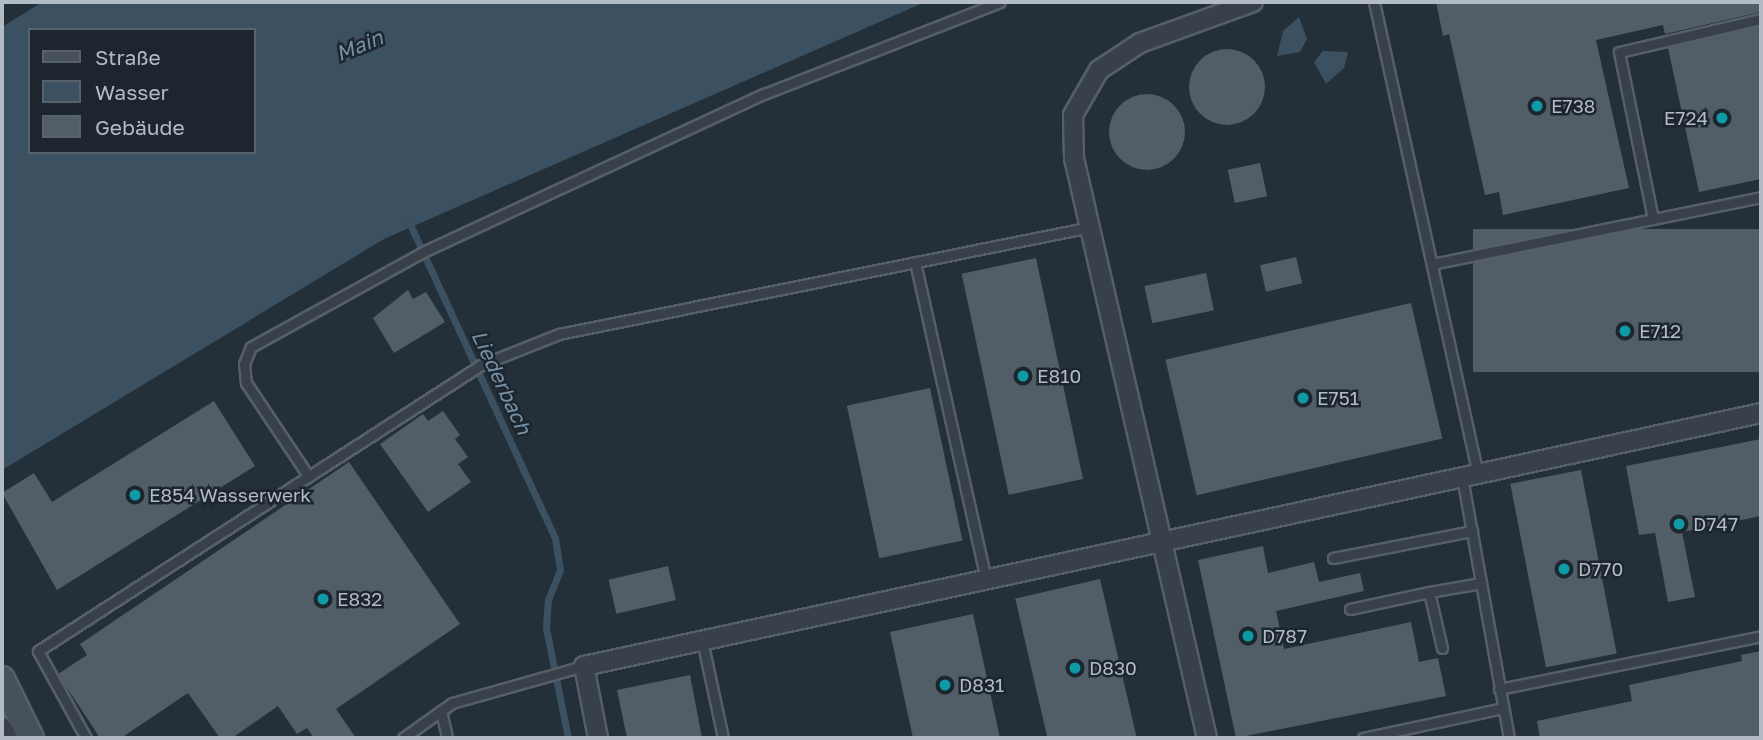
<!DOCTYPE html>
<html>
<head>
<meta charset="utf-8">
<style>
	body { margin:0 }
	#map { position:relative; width:1763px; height:740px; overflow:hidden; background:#243039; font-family:"Golos Text",sans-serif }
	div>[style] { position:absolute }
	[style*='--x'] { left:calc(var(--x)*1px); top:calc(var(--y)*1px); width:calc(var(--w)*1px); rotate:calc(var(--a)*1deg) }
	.water>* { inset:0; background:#3b5060 }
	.stream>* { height:7px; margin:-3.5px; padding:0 3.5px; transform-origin:3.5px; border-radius:3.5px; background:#3b5060 }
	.building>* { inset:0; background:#515e68; transform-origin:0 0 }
	.round { border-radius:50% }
	.roads { filter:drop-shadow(2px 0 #565f67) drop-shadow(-2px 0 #565f67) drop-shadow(0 2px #565f67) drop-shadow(0 -2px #565f67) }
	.service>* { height:9px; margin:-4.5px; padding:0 4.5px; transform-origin:4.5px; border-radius:4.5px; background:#384149 }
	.minor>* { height:18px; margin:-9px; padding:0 9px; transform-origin:9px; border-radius:9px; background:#384149 }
	.secondary>* { height:24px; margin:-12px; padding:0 12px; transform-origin:12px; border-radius:12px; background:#46515c }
	.dots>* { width:19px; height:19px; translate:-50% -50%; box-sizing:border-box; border:4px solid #1d262e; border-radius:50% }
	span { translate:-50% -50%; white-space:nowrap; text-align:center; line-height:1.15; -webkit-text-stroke:5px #1d262e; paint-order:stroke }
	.poi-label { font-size:19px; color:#b3bcc5 }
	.left { translate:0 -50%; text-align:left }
	.right { translate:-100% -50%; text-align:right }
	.water-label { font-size:21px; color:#7691a6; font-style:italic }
	.frame { position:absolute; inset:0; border:4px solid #b3bcc5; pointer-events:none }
	.legend { position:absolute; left:28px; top:28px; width:228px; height:126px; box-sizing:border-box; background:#1d262e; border:2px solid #59626a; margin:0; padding:9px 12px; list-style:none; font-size:21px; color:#b3bcc5 }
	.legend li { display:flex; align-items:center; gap:14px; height:35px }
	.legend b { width:35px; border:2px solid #59626a }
</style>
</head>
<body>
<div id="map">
	<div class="water">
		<i style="clip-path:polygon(evenodd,42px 2px,925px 2px,384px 239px,2px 470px,2px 27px,42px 2px,30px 30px,254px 30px,254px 152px,30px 152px,30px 30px)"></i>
		<i style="clip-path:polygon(1299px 17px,1307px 39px,1300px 52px,1277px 56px,1283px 31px)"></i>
		<i style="clip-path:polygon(1323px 51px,1348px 52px,1344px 68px,1326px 84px,1314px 62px)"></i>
	</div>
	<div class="stream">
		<i style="--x:408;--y:220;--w:350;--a:65.2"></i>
		<i style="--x:555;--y:538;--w:32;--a:81"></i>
		<i style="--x:560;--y:570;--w:31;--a:112"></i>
		<i style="--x:548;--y:599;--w:29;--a:94"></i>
		<i style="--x:546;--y:628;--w:112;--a:78.7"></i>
	</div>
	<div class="building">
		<i style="clip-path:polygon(1436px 2px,1761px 2px,1761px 12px,1665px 34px,1663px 25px,1596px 40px,1629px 188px,1503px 215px,1499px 192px,1485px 195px,1449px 34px,1443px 36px)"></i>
		<i style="clip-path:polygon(1761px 26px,1761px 179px,1699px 192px,1668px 48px)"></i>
		<i class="round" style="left:1189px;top:49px;width:76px;height:76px"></i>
		<i class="round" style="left:1109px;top:94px;width:76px;height:76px"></i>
		<i style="left:1260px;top:163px;width:34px;height:33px;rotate:78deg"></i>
		<i style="left:1761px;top:229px;width:143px;height:288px;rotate:90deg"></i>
		<i style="left:1296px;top:257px;width:27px;height:37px;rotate:77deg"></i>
		<i style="left:1036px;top:258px;width:226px;height:76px;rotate:78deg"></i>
		<i style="left:1206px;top:273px;width:38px;height:63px;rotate:78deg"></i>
		<i style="clip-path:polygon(408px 290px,413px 299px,426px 292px,445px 322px,394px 353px,373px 318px)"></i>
		<i style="left:1411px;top:303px;width:139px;height:252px;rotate:77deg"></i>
		<i style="left:930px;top:388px;width:156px;height:85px;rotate:78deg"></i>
		<i style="clip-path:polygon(214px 401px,255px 466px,57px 590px,2px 493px,34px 473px,52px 502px)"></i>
		<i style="clip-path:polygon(443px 411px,460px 435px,455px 439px,468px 457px,458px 464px,471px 482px,428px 512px,380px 444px,423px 414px,428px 421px)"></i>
		<i style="clip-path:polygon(1761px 439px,1761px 516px,1682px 532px,1695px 597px,1668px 602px,1655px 533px,1639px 535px,1626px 466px)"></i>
		<i style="clip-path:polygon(349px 462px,460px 624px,336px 709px,356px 738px,314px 738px,307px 728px,297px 734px,278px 706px,232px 738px,220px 738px,188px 693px,121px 738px,100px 738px,58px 674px,87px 655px,80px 644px)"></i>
		<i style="left:1581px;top:470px;width:187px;height:72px;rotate:79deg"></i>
		<i style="clip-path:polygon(1263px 546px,1268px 573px,1314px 562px,1319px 582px,1360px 573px,1364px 591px,1276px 611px,1284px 649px,1411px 622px,1419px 662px,1438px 658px,1446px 696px,1236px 738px,1198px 560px)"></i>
		<i style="left:668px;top:566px;width:35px;height:61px;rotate:77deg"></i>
		<i style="left:1100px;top:579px;width:163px;height:87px;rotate:77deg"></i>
		<i style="clip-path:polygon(973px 614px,1000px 738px,913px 738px,890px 632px)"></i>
		<i style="clip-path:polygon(1761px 651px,1761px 738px,1540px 738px,1537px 721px,1632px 701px,1629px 685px,1742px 661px,1741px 655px)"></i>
		<i style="clip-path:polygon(690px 675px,702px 738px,627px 738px,617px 690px)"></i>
	</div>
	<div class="roads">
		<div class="service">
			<i style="--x:1374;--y:2;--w:483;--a:77.6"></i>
			<i style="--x:1653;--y:219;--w:170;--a:-101.5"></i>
			<i style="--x:1619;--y:52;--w:146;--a:-13.1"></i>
			<i style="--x:915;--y:262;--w:325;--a:77.4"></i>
			<i style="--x:1432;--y:264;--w:336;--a:-11.5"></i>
			<i style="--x:307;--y:474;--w:110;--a:-123.8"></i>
			<i style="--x:246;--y:383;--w:19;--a:-96"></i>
			<i style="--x:244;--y:364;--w:18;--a:-68"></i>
			<i style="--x:251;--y:347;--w:199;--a:-28.9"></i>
			<i style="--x:425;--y:251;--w:374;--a:-24.9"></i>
			<i style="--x:764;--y:94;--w:253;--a:-21.3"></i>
			<i style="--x:1462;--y:477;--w:265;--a:79.8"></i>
			<i style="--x:1333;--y:558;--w:142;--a:-11"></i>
			<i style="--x:1350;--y:609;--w:81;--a:-12.1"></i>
			<i style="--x:702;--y:640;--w:100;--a:77.9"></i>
			<i style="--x:1442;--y:648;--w:57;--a:-103.1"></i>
			<i style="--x:1429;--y:592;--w:53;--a:-9.8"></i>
			<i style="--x:1499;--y:689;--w:267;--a:-11.4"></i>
			<i style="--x:441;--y:711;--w:28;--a:77"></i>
			<i style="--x:86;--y:738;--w:99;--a:-118.9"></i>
			<i style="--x:38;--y:651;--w:527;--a:-32.85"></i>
			<i style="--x:481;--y:365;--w:84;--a:-21.7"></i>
			<i style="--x:559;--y:334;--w:542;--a:-11.39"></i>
			<i style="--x:403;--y:738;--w:60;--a:-35.5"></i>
			<i style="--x:452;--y:703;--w:137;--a:-15.7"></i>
			<i style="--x:1363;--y:738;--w:143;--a:-12.1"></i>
		</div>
		<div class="minor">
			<i style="--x:2;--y:727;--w:14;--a:51"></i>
			<i style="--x:598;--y:738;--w:73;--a:-101"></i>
			<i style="--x:584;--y:666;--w:1204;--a:-12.13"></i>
			<i style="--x:1207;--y:738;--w:595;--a:-102.92"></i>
			<i style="--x:1074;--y:158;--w:43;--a:-91.3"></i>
			<i style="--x:1073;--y:115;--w:52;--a:-60"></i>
			<i style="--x:1099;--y:70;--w:49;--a:-33.4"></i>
			<i style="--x:1140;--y:43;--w:120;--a:-19.9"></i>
		</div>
		<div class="secondary">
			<i style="--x:2;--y:679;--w:66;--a:63.8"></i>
		</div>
	</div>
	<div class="dots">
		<i style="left:1537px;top:106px;background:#0f9aa8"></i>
		<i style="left:1722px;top:118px;background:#0f9aa8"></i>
		<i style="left:1625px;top:331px;background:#0f9aa8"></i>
		<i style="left:1023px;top:376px;background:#0f9aa8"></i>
		<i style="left:1303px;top:398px;background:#0f9aa8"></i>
		<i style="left:135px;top:495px;background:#0f9aa8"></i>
		<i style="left:1679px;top:524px;background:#0f9aa8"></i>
		<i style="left:1564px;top:569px;background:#0f9aa8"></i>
		<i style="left:323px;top:599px;background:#0f9aa8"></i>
		<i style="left:1248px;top:636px;background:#0f9aa8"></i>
		<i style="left:1075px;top:668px;background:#0f9aa8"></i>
		<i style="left:945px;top:685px;background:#0f9aa8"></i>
	</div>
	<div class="poi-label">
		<span class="left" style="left:1551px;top:106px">E738</span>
		<span class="right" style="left:1708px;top:118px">E724</span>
		<span class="left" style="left:1639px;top:331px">E712</span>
		<span class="left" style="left:1037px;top:376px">E810</span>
		<span class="left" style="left:1317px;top:398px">E751</span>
		<span class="left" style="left:149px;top:495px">E854 Wasserwerk</span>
		<span class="left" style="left:1693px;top:524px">D747</span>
		<span class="left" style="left:1578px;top:569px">D770</span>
		<span class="left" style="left:337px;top:599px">E832</span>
		<span class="left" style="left:1262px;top:636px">D787</span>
		<span class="left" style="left:1089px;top:668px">D830</span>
		<span class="left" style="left:959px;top:685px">D831</span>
	</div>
	<div class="water-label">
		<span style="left:359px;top:45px;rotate:-22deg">Main</span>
		<span style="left:502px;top:382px;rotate:65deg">Liederbach</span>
	</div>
	<div class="frame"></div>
	<ul class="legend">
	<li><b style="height:9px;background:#46515c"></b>Straße</li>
	<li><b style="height:19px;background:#3b5060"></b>Wasser</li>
	<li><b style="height:19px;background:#515e68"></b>Gebäude</li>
	</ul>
</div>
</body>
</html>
